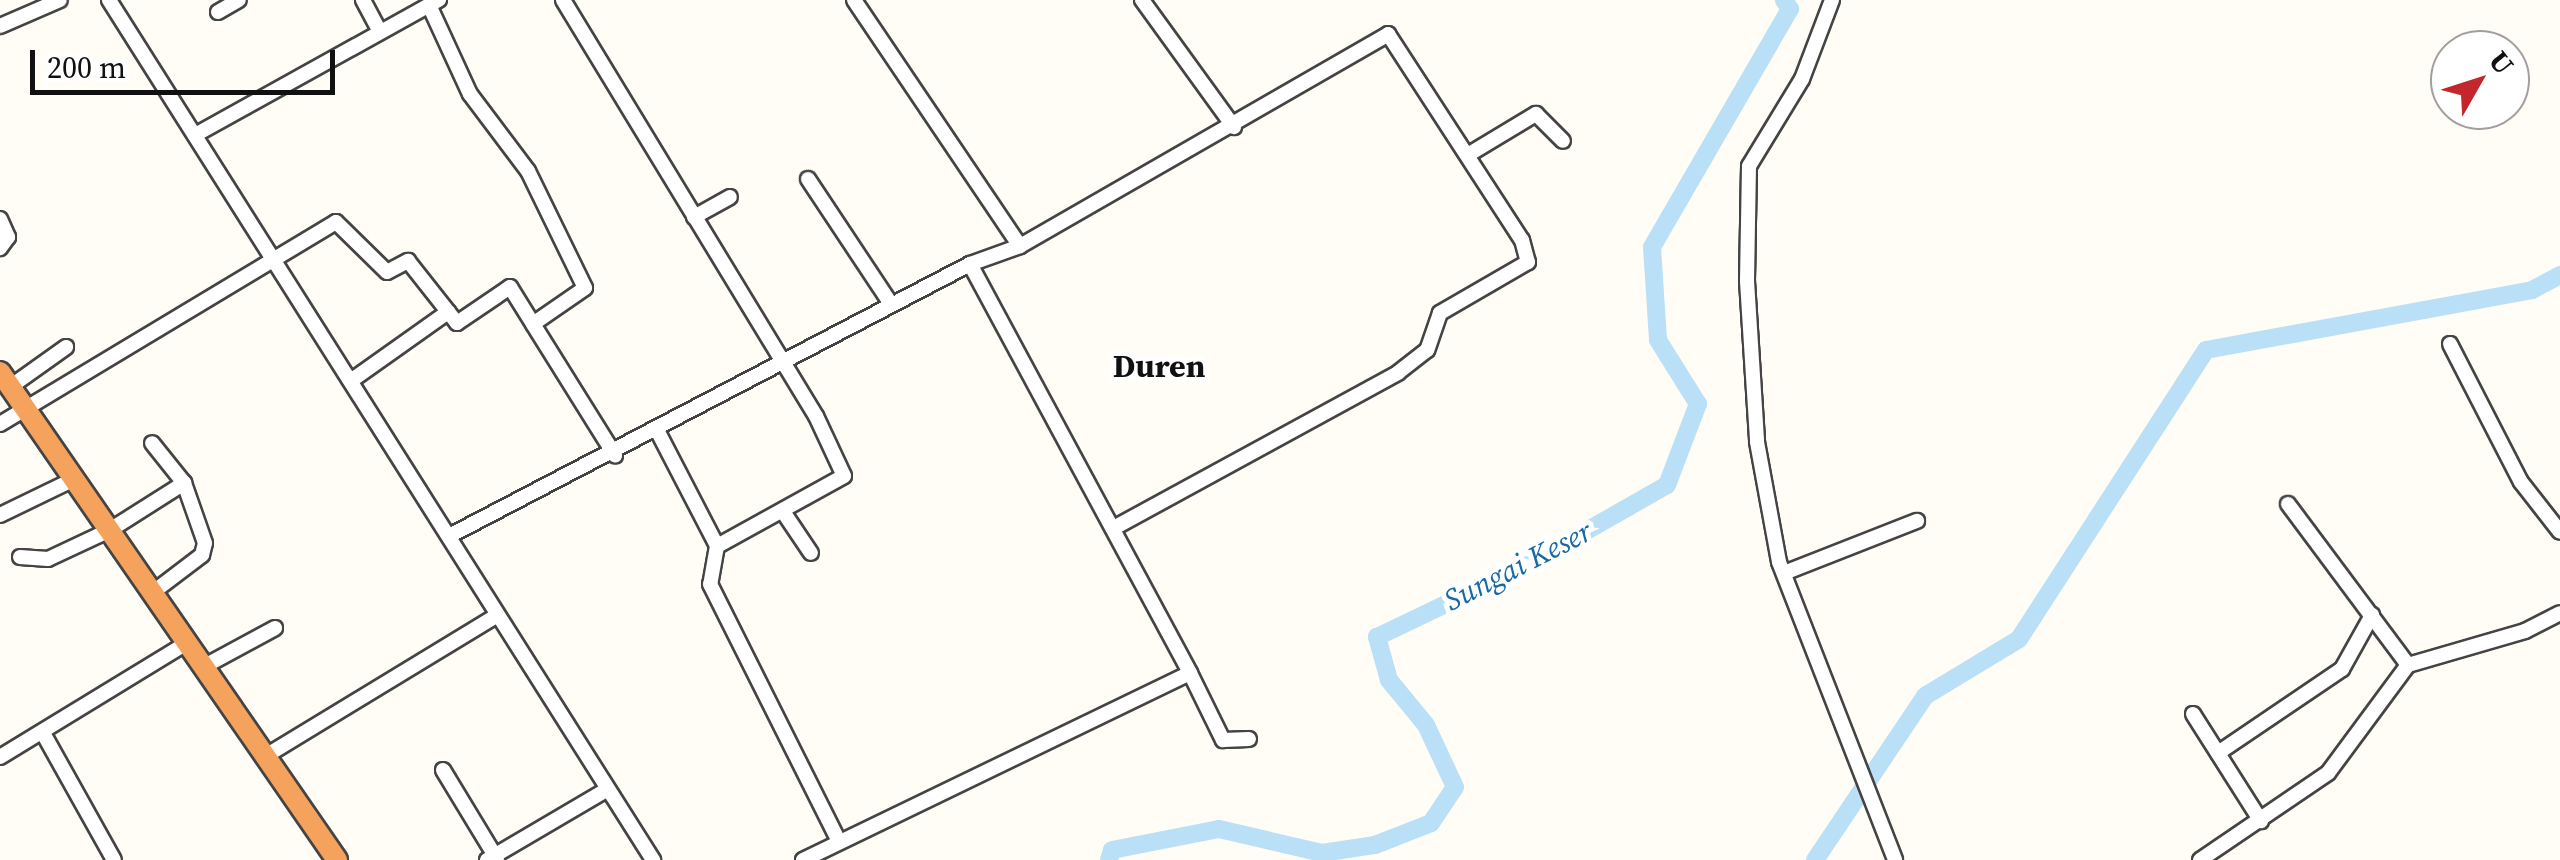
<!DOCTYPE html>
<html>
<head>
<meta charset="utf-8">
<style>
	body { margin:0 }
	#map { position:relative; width:2560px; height:860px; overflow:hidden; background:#fffdf5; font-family:"Source Serif 4",serif }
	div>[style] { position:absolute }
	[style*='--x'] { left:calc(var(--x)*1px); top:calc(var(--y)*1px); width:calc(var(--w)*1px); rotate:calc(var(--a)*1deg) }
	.river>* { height:18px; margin:-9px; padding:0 9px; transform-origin:9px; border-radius:9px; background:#b9e0f7 }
	.roads { filter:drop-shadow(2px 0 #444) drop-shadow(-2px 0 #444) drop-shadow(0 2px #444) drop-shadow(0 -2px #444) }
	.minor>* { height:14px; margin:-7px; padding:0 7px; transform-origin:7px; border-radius:7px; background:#fff }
	.highway>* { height:20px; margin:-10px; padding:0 10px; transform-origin:10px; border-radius:10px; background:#f5a25d }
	span { translate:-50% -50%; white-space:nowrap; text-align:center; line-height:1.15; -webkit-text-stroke:10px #fff; paint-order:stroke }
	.water-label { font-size:30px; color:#1768a6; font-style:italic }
	.quarter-label { font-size:32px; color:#111; font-weight:700 }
	.north { position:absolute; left:2430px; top:30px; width:100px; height:100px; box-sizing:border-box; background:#fff; border:2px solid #a0a0a0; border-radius:50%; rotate:51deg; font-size:28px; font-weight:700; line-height:40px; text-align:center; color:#111 }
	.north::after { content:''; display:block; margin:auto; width:35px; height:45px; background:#c4262e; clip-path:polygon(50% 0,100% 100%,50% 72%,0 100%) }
	.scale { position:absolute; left:30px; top:50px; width:305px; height:45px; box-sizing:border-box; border:5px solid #111; border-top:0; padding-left:12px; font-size:30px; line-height:35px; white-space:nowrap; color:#111; -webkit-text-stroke:8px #fff; paint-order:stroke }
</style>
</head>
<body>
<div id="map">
	<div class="river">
		<i style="--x:1109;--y:860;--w:10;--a:-73"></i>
		<i style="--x:1112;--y:850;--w:109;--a:-11.1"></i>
		<i style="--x:1219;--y:829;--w:106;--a:13.1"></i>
		<i style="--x:1322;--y:853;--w:54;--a:-8.6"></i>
		<i style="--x:1375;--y:845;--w:60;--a:-21.4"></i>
		<i style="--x:1431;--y:823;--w:43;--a:-56.3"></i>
		<i style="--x:1455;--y:787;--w:68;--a:-115.1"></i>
		<i style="--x:1426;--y:725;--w:58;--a:-129.4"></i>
		<i style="--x:1389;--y:680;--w:45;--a:-105.6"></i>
		<i style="--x:1377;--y:637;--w:164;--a:-25.6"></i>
		<i style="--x:1525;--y:566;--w:163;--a:-29.7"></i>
		<i style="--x:1667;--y:485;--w:87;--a:-69.1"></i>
		<i style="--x:1698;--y:404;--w:75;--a:-122"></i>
		<i style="--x:1658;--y:340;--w:93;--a:-93.7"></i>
		<i style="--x:1652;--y:247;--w:275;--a:-59.9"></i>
		<i style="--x:1790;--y:9;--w:11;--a:-124"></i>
		<i style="--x:1815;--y:860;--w:197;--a:-56.1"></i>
		<i style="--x:1925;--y:696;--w:110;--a:-31.2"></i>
		<i style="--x:2019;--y:639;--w:344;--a:-57.1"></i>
		<i style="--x:2206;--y:350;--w:331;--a:-10.4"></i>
		<i style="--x:2532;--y:290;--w:32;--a:-28"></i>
	</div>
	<div class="roads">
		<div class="minor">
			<i style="--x:109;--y:0;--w:1018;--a:57.68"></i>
			<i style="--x:363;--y:0;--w:36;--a:62"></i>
			<i style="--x:563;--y:0;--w:487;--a:58.7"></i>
			<i style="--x:816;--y:416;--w:66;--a:65"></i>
			<i style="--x:844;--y:476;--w:145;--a:151.1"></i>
			<i style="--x:854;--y:0;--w:297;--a:56"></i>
			<i style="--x:1142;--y:0;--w:157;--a:54.1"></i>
			<i style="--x:1832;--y:0;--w:85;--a:110.8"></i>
			<i style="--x:1802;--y:79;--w:102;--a:121.3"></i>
			<i style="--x:1749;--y:166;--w:115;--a:91"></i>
			<i style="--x:1747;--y:281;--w:161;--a:86.4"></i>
			<i style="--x:1757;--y:442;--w:122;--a:79.6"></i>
			<i style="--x:1779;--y:562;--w:320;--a:68.7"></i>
			<i style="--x:429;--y:5;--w:98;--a:65.3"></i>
			<i style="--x:470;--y:94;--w:96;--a:53"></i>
			<i style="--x:528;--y:171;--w:130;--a:64"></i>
			<i style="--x:585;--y:288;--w:63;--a:145.3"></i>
			<i style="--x:533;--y:324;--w:155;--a:58"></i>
			<i style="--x:218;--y:12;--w:24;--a:-30"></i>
			<i style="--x:0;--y:26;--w:65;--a:-23.4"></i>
			<i style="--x:195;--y:135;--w:279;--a:-29"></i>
			<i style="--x:1471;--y:153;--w:76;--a:-31"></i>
			<i style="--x:1536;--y:114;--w:38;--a:45"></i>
			<i style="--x:808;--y:179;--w:150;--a:56.4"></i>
			<i style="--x:694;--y:217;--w:41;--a:-29.1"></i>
			<i style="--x:0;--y:219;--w:20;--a:66"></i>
			<i style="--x:8;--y:237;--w:14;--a:126"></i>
			<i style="--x:970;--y:264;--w:53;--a:-19.8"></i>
			<i style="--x:1020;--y:246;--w:425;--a:-29.9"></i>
			<i style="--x:1388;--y:34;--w:246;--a:57"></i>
			<i style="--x:1522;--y:240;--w:23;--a:75"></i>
			<i style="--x:1528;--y:262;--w:102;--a:149.9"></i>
			<i style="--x:1440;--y:313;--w:39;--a:109"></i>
			<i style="--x:1427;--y:350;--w:37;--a:142"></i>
			<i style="--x:1398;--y:373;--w:321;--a:151.4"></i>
			<i style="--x:2450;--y:344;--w:155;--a:62.8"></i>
			<i style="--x:2521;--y:482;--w:63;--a:52"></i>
			<i style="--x:352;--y:380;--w:118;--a:-35.3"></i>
			<i style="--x:10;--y:387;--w:69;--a:-35.5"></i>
			<i style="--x:0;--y:424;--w:392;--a:-31"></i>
			<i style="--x:336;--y:222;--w:71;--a:44.4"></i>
			<i style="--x:387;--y:272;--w:24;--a:-28"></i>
			<i style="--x:408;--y:261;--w:79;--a:51.7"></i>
			<i style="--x:457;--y:323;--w:64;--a:-34.2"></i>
			<i style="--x:510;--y:287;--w:44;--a:58.1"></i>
			<i style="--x:658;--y:432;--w:128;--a:62.6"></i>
			<i style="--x:717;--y:546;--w:39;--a:100"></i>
			<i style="--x:710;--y:584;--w:286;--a:63.4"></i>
			<i style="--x:2288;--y:504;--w:201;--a:53.3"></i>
			<i style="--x:784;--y:513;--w:48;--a:56"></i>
			<i style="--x:0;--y:515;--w:82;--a:-25.9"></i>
			<i style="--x:451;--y:535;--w:585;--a:-27.57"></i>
			<i style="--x:970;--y:264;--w:464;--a:61.7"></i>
			<i style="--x:1190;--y:673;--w:430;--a:154.2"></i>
			<i style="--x:20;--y:557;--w:28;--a:4"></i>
			<i style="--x:48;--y:559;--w:68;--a:-25.1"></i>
			<i style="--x:110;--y:530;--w:88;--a:-32.4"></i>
			<i style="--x:1784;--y:573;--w:143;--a:-21.4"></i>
			<i style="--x:152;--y:593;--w:63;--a:-37.2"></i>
			<i style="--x:202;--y:555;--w:12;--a:-76"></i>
			<i style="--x:205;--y:543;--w:64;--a:-109.3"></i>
			<i style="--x:184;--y:483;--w:51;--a:-128.7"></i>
			<i style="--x:203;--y:667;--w:82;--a:-28.4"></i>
			<i style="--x:1190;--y:673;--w:75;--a:63.8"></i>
			<i style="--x:1223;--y:740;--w:26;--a:-2"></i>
			<i style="--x:2193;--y:714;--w:127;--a:57.6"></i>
			<i style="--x:43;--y:733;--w:145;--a:60.8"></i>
			<i style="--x:2218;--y:753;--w:150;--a:-34.1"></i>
			<i style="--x:2342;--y:669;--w:62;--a:-60.9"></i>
			<i style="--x:0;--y:757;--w:219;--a:-31.4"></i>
			<i style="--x:264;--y:757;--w:271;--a:-31.3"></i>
			<i style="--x:443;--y:770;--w:104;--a:58.8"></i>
			<i style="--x:487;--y:860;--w:140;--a:-30.4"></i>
			<i style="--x:2200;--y:860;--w:155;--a:-34.2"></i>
			<i style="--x:2328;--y:773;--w:134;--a:-53.5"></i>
			<i style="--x:2408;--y:665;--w:122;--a:-16.2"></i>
			<i style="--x:2525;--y:631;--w:39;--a:-27"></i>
		</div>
		<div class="highway">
			<i style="--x:0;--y:372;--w:593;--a:55.37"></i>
		</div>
	</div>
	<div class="water-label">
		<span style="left:1518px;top:566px;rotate:-27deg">Sungai Keser</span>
	</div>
	<div class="quarter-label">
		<span style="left:1159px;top:366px">Duren</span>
	</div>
	<div class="north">U</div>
	<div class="scale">200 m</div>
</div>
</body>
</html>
